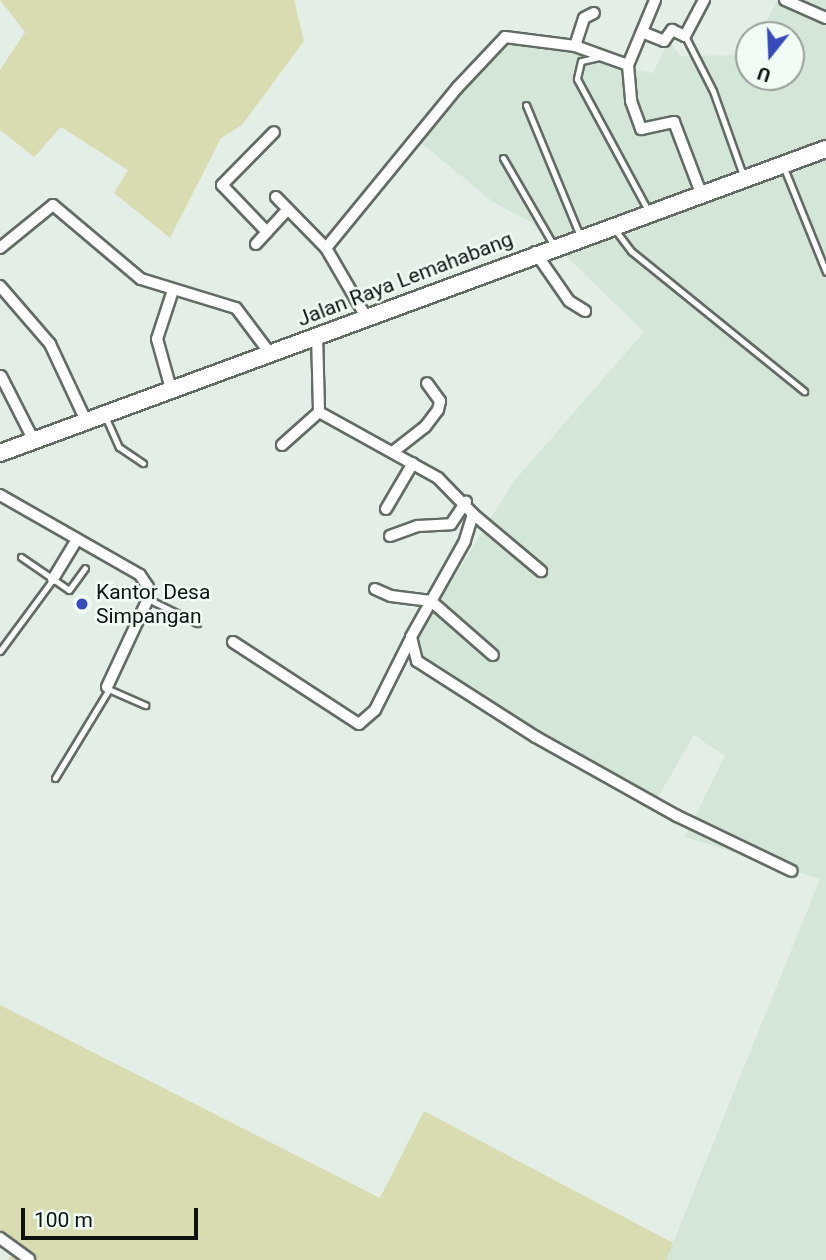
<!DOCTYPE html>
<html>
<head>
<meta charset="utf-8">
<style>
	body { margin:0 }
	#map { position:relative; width:826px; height:1260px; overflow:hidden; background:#e3efe6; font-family:Roboto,sans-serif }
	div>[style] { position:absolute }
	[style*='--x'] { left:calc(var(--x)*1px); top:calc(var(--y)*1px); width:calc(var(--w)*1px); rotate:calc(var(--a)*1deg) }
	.built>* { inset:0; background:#d3e6d8 }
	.green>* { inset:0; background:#d9dbb1 }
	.roads { filter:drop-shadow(2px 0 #626c65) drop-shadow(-2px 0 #626c65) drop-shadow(0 2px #626c65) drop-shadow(0 -2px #626c65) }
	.service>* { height:5px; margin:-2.5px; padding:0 2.5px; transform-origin:2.5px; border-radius:2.5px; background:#fff }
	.minor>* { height:10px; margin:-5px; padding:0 5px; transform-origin:5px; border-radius:5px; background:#fff }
	.primary>* { height:16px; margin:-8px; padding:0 8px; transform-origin:8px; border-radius:8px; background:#fff }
	.dots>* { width:19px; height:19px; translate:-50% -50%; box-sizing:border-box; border:4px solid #f0fcf4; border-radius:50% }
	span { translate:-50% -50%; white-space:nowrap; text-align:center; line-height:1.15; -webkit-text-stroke:5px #f0fcf4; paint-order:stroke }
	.street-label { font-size:21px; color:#0f1310 }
	.poi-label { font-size:21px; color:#0f1310 }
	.left { translate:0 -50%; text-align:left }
	.north { position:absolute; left:735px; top:21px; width:70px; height:70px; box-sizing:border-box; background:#f0fcf4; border:2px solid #969f99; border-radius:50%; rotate:198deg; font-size:19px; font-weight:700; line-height:28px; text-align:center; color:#0f1310 }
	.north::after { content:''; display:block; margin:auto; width:24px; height:32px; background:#374abc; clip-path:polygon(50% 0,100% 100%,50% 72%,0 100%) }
	.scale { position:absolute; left:21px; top:1208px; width:177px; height:32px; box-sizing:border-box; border:4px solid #0f1310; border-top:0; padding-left:9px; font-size:21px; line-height:24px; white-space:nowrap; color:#0f1310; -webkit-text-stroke:5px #f0fcf4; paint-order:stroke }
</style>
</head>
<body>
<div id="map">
	<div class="built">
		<i style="clip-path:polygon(777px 0,826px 0,826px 1260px,666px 1260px,820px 879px,685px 837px,725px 756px,694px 735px,654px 804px,409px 650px,514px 481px,644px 332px,532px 223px,493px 202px,414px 137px,504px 41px,572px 45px,625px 68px,653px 73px,669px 40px,680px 56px,749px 55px,749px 77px,791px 77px,791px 35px,760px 35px)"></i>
	</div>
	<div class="green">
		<i style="clip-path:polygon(0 0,294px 0,304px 41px,242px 125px,221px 138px,170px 238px,114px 193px,128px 170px,61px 127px,34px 157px,0 130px,0 70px,25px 32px)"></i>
		<i style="clip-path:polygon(0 1005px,380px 1198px,424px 1111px,673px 1243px,666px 1260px,8px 1260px,17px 1247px,0 1234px)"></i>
	</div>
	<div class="roads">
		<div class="service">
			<i style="--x:685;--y:36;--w:62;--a:63"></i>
			<i style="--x:713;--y:91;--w:92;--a:70.4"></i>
			<i style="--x:599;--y:57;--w:18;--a:167"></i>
			<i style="--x:581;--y:61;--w:18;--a:103"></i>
			<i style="--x:577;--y:79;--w:151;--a:61.6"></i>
			<i style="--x:526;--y:105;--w:142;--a:67.6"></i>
			<i style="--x:503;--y:158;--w:102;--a:59.9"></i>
			<i style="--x:784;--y:168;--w:112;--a:68"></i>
			<i style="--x:616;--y:231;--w:25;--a:53"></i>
			<i style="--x:631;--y:251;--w:223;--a:39"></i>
			<i style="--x:105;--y:416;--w:34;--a:66"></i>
			<i style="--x:119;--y:447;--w:29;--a:34"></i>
			<i style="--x:21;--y:557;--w:58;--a:34.5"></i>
			<i style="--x:69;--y:590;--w:27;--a:-54"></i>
			<i style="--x:148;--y:599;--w:55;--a:26.1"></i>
			<i style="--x:0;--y:651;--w:89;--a:-53.6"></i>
			<i style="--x:106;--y:688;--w:43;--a:23.6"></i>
			<i style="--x:55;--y:778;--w:102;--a:-58.7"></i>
		</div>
		<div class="minor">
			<i style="--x:785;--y:0;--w:45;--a:23.7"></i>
			<i style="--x:642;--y:32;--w:24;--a:22"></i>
			<i style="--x:664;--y:41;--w:14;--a:-54"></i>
			<i style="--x:672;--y:30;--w:14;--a:25"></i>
			<i style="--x:685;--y:36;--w:41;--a:-62.2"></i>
			<i style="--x:575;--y:46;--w:29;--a:-72"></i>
			<i style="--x:584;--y:18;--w:11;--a:-27"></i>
			<i style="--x:628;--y:65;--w:36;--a:85"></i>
			<i style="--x:631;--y:101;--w:30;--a:70"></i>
			<i style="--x:641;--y:129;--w:34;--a:-12"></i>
			<i style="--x:674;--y:122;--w:76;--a:69.2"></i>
			<i style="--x:276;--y:197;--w:71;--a:45.6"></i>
			<i style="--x:326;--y:248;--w:78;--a:59.8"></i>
			<i style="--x:267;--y:232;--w:65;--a:-133.8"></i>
			<i style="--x:222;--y:185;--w:74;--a:-45.5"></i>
			<i style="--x:256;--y:244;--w:47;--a:-47.6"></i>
			<i style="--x:0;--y:248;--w:68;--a:-39.1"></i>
			<i style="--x:53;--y:205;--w:115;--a:40.1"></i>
			<i style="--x:141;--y:279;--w:99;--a:17"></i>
			<i style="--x:236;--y:308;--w:55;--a:53.1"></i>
			<i style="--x:326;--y:248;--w:207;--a:-50.7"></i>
			<i style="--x:457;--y:88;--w:70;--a:-46.7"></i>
			<i style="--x:505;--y:37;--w:71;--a:7.3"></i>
			<i style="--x:575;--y:46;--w:56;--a:19.7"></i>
			<i style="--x:628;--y:65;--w:70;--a:-67.4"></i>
			<i style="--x:535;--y:252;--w:60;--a:55.2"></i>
			<i style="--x:569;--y:301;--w:19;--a:32"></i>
			<i style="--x:0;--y:286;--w:77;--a:49.2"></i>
			<i style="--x:50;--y:344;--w:85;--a:64.9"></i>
			<i style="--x:317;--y:334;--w:78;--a:88.5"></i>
			<i style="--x:319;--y:412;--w:136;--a:29"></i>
			<i style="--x:438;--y:478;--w:50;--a:45.8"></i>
			<i style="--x:473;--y:514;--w:28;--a:107"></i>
			<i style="--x:465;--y:541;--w:110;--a:119.4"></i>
			<i style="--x:411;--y:637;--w:25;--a:76"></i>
			<i style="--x:417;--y:661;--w:141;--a:32.6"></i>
			<i style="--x:536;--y:737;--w:162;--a:29.3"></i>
			<i style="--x:677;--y:816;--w:127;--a:25.6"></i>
			<i style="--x:1;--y:376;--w:73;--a:63.1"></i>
			<i style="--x:171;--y:389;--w:52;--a:-105.6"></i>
			<i style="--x:157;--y:339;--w:52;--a:-71.9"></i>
			<i style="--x:282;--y:445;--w:50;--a:-41.7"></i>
			<i style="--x:394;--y:451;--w:39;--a:-38"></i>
			<i style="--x:425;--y:427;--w:21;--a:-53"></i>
			<i style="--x:438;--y:410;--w:9;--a:-77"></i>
			<i style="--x:440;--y:401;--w:22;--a:-126"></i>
			<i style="--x:0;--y:495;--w:161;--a:29.7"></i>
			<i style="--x:140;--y:575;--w:14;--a:56"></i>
			<i style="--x:148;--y:587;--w:12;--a:90"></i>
			<i style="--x:148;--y:599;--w:97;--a:115"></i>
			<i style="--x:386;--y:509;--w:53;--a:-59.6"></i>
			<i style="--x:473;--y:514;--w:89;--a:40"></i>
			<i style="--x:390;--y:536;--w:30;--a:-20"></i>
			<i style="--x:418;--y:526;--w:33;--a:-3"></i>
			<i style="--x:451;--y:524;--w:27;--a:-56"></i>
			<i style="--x:53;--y:579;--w:44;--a:-58.8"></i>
			<i style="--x:375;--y:589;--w:17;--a:24"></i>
			<i style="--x:391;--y:596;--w:40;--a:7.1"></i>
			<i style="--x:431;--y:601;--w:82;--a:41.1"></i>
			<i style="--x:233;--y:642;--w:150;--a:33.1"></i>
			<i style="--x:359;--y:724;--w:21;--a:-41"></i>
			<i style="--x:375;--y:710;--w:78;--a:-63.4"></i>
			<i style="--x:0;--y:1238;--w:36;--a:36"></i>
		</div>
		<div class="primary">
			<i style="--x:0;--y:453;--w:880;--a:-20.21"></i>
		</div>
	</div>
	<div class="dots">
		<i style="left:82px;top:604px;background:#374abc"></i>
	</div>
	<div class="street-label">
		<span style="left:405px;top:279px;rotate:-21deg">Jalan Raya Lemahabang</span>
	</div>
	<div class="poi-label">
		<span class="left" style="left:96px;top:604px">Kantor Desa<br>Simpangan</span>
	</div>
	<div class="north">U</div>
	<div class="scale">100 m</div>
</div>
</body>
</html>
